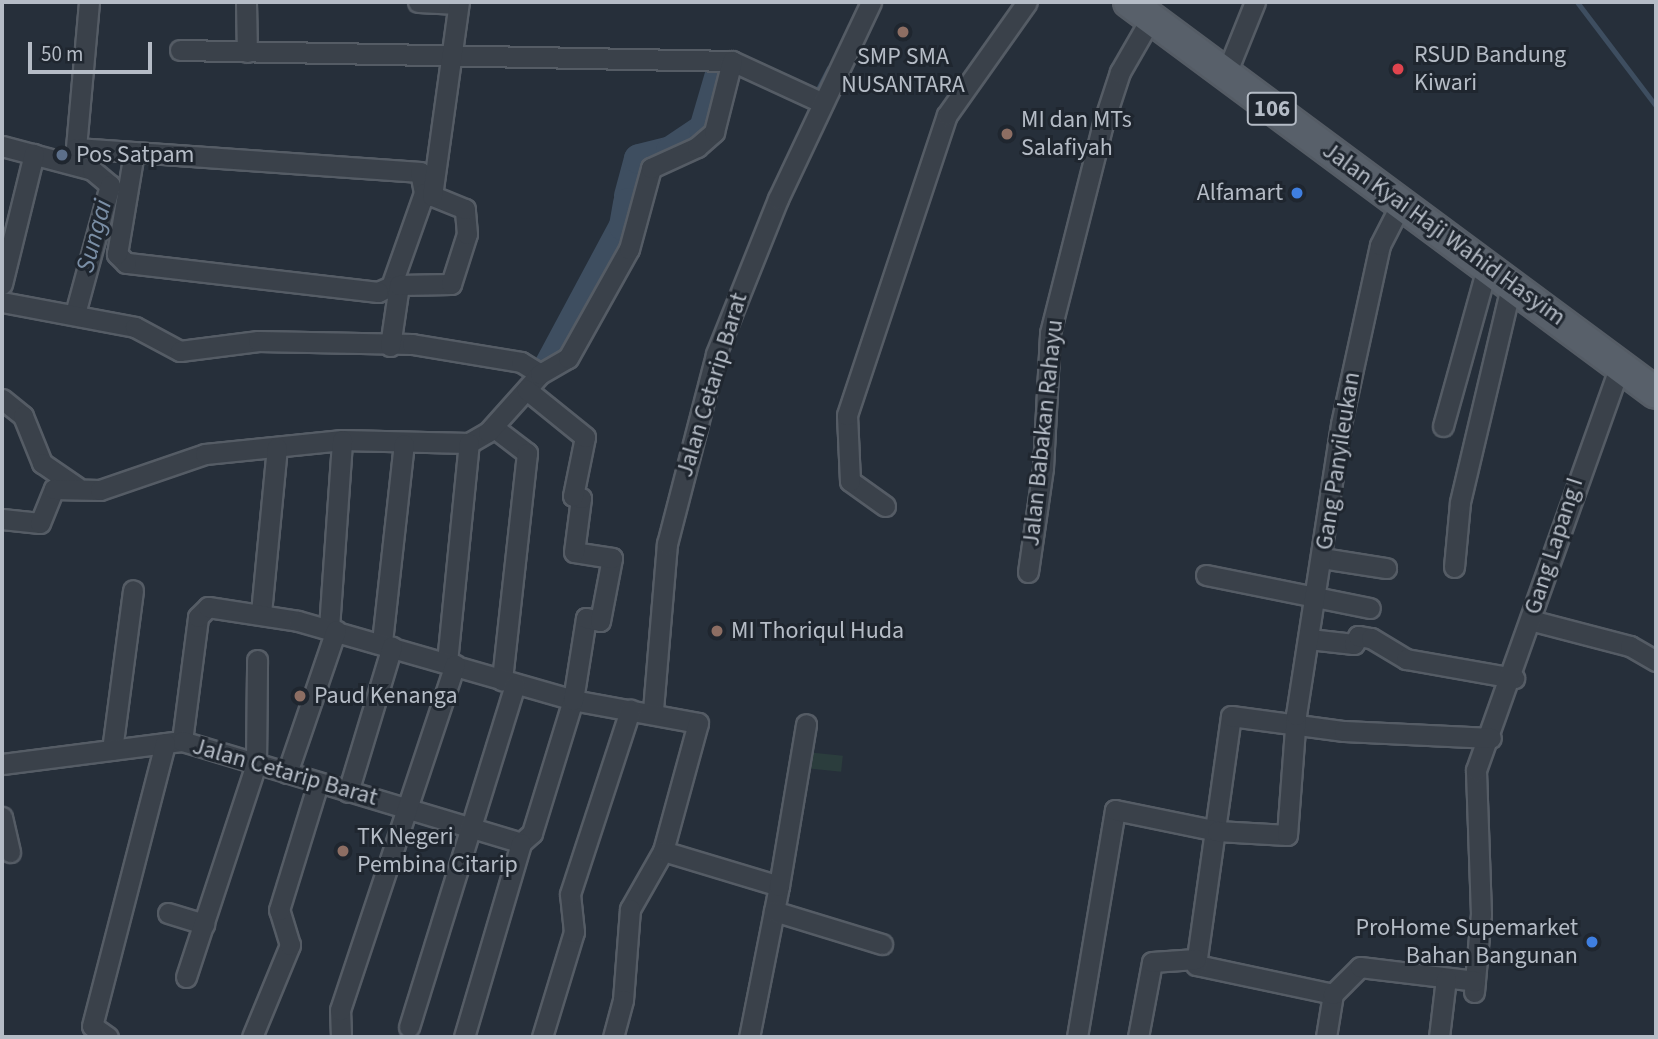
<!DOCTYPE html>
<html>
<head>
<meta charset="utf-8">
<style>
	body { margin:0 }
	#map { position:relative; width:1658px; height:1039px; overflow:hidden; background:#262f3a; font-family:"Source Sans 3",sans-serif }
	div>[style] { position:absolute }
	[style*='--x'] { left:calc(var(--x)*1px); top:calc(var(--y)*1px); width:calc(var(--w)*1px); rotate:calc(var(--a)*1deg) }
	.green>* { inset:0; background:#2b3d3d; transform-origin:0 0 }
	.stream>* { height:5px; margin:-2.5px; padding:0 2.5px; transform-origin:2.5px; border-radius:2.5px; background:#3e4e60 }
	.river>* { height:30px; margin:-15px; padding:0 15px; transform-origin:15px; border-radius:15px; background:#3e4e60 }
	.roads { filter:drop-shadow(2px 0 #555c65) drop-shadow(-2px 0 #555c65) drop-shadow(0 2px #555c65) drop-shadow(0 -2px #555c65) }
	.minor>* { height:19px; margin:-9.5px; padding:0 9.5px; transform-origin:9.5px; border-radius:9.5px; background:#3a414a }
	.primary>* { height:30px; margin:-15px; padding:0 15px; transform-origin:15px; border-radius:15px; background:#58606a }
	.dots>* { width:19px; height:19px; translate:-50% -50%; box-sizing:border-box; border:4px solid #1f262f; border-radius:50% }
	span { translate:-50% -50%; white-space:nowrap; text-align:center; line-height:1.15; -webkit-text-stroke:6px #1f262f; paint-order:stroke }
	.shield-label span { padding:2px 5px; background:#1f262f; border:2px solid; border-radius:5px; -webkit-text-stroke-width:0 }
	.shield-label { font-size:23px; color:#b5bcc6; font-weight:700 }
	.poi-label { font-size:24px; color:#b5bcc6 }
	.left { translate:0 -50%; text-align:left }
	.right { translate:-100% -50%; text-align:right }
	.street-label { font-size:24px; color:#b5bcc6 }
	.water-label { font-size:26px; color:#7a8ea5; font-style:italic }
	.frame { position:absolute; inset:0; border:4px solid #b5bcc6; pointer-events:none }
	.scale { position:absolute; left:28px; top:42px; width:124px; height:32px; box-sizing:border-box; border:4px solid #b5bcc6; border-top:0; padding-left:9px; font-size:21px; line-height:24px; white-space:nowrap; color:#b5bcc6; -webkit-text-stroke:5px #1f262f; paint-order:stroke }
</style>
</head>
<body>
<div id="map">
	<div class="green">
		<i style="left:806px;top:752px;width:37px;height:16px;rotate:6deg"></i>
	</div>
	<div class="stream">
		<i style="--x:1577;--y:2;--w:131;--a:52.8"></i>
		<i style="--x:816;--y:93;--w:28;--a:-63"></i>
	</div>
	<div class="river">
		<i style="--x:629;--y:196;--w:38;--a:-75"></i>
		<i style="--x:639;--y:159;--w:33;--a:-14"></i>
		<i style="--x:671;--y:151;--w:40;--a:-34"></i>
		<i style="--x:704;--y:129;--w:60;--a:-73.7"></i>
		<i style="--x:550;--y:364;--w:157;--a:-61.8"></i>
		<i style="--x:624;--y:226;--w:23;--a:-80"></i>
	</div>
	<div class="roads">
		<div class="minor">
			<i style="--x:89;--y:2;--w:147;--a:95.1"></i>
			<i style="--x:76;--y:148;--w:58;--a:3.9"></i>
			<i style="--x:134;--y:152;--w:287;--a:4"></i>
			<i style="--x:420;--y:172;--w:21;--a:79"></i>
			<i style="--x:424;--y:193;--w:99;--a:109.5"></i>
			<i style="--x:391;--y:286;--w:14;--a:155"></i>
			<i style="--x:378;--y:292;--w:254;--a:-173.4"></i>
			<i style="--x:126;--y:263;--w:13;--a:-135"></i>
			<i style="--x:117;--y:254;--w:103;--a:-80.5"></i>
			<i style="--x:246;--y:2;--w:50;--a:88.9"></i>
			<i style="--x:418;--y:2;--w:40;--a:2.9"></i>
			<i style="--x:180;--y:50;--w:552;--a:1.14"></i>
			<i style="--x:732;--y:61;--w:100;--a:24.8"></i>
			<i style="--x:1226;--y:74;--w:78;--a:-68.1"></i>
			<i style="--x:2;--y:146;--w:93;--a:14.9"></i>
			<i style="--x:92;--y:170;--w:23;--a:40"></i>
			<i style="--x:110;--y:185;--w:134;--a:105.2"></i>
			<i style="--x:2;--y:284;--w:134;--a:-76.2"></i>
			<i style="--x:2;--y:302;--w:135;--a:10.6"></i>
			<i style="--x:135;--y:327;--w:51;--a:28.1"></i>
			<i style="--x:180;--y:351;--w:79;--a:-7.3"></i>
			<i style="--x:258;--y:341;--w:154;--a:1.1"></i>
			<i style="--x:412;--y:344;--w:110;--a:9.4"></i>
			<i style="--x:521;--y:362;--w:22;--a:32"></i>
			<i style="--x:390;--y:346;--w:62;--a:-81.6"></i>
			<i style="--x:399;--y:285;--w:52;--a:-1.1"></i>
			<i style="--x:451;--y:284;--w:52;--a:-72.3"></i>
			<i style="--x:467;--y:234;--w:25;--a:-95"></i>
			<i style="--x:465;--y:209;--w:35;--a:-158"></i>
			<i style="--x:432;--y:196;--w:196;--a:-82.1"></i>
			<i style="--x:2;--y:399;--w:27;--a:39"></i>
			<i style="--x:23;--y:416;--w:51;--a:68"></i>
			<i style="--x:42;--y:463;--w:42;--a:34.4"></i>
			<i style="--x:1443;--y:426;--w:168;--a:-74.5"></i>
			<i style="--x:493;--y:427;--w:43;--a:37.4"></i>
			<i style="--x:527;--y:453;--w:229;--a:96.3"></i>
			<i style="--x:885;--y:506;--w:43;--a:-144.5"></i>
			<i style="--x:850;--y:481;--w:66;--a:-92.6"></i>
			<i style="--x:847;--y:415;--w:316;--a:-71.6"></i>
			<i style="--x:947;--y:115;--w:138;--a:-54.7"></i>
			<i style="--x:2;--y:519;--w:38;--a:6"></i>
			<i style="--x:40;--y:523;--w:37;--a:-68"></i>
			<i style="--x:54;--y:489;--w:46;--a:1.2"></i>
			<i style="--x:100;--y:490;--w:111;--a:-18.9"></i>
			<i style="--x:205;--y:454;--w:138;--a:-5.8"></i>
			<i style="--x:342;--y:440;--w:127;--a:1.4"></i>
			<i style="--x:469;--y:443;--w:22;--a:-30"></i>
			<i style="--x:488;--y:432;--w:78;--a:-48.1"></i>
			<i style="--x:540;--y:374;--w:32;--a:-30"></i>
			<i style="--x:568;--y:358;--w:125;--a:-60.8"></i>
			<i style="--x:629;--y:249;--w:84;--a:-74.8"></i>
			<i style="--x:651;--y:168;--w:51;--a:-24.5"></i>
			<i style="--x:697;--y:147;--w:23;--a:-41"></i>
			<i style="--x:714;--y:132;--w:73;--a:-75.8"></i>
			<i style="--x:1322;--y:558;--w:65;--a:8.9"></i>
			<i style="--x:1454;--y:567;--w:65;--a:-84.7"></i>
			<i style="--x:1460;--y:502;--w:226;--a:-76.7"></i>
			<i style="--x:1028;--y:572;--w:105;--a:-81.8"></i>
			<i style="--x:1043;--y:468;--w:135;--a:-87"></i>
			<i style="--x:1050;--y:333;--w:216;--a:-75.8"></i>
			<i style="--x:1103;--y:124;--w:55;--a:-71.9"></i>
			<i style="--x:1120;--y:72;--w:62;--a:-60.1"></i>
			<i style="--x:1206;--y:575;--w:167;--a:11.4"></i>
			<i style="--x:261;--y:613;--w:166;--a:-84.5"></i>
			<i style="--x:1530;--y:620;--w:103;--a:14.6"></i>
			<i style="--x:1630;--y:646;--w:30;--a:30"></i>
			<i style="--x:329;--y:628;--w:188;--a:-86"></i>
			<i style="--x:1309;--y:639;--w:45;--a:6.3"></i>
			<i style="--x:1354;--y:644;--w:9;--a:-63"></i>
			<i style="--x:1358;--y:636;--w:13;--a:9"></i>
			<i style="--x:1371;--y:638;--w:41;--a:31"></i>
			<i style="--x:1406;--y:659;--w:110;--a:10"></i>
			<i style="--x:382;--y:642;--w:199;--a:-83.7"></i>
			<i style="--x:447;--y:662;--w:220;--a:-84.3"></i>
			<i style="--x:653;--y:710;--w:167;--a:-85.2"></i>
			<i style="--x:667;--y:544;--w:196;--a:-75.5"></i>
			<i style="--x:716;--y:354;--w:167;--a:-68.2"></i>
			<i style="--x:778;--y:199;--w:218;--a:-64.7"></i>
			<i style="--x:182;--y:741;--w:125;--a:-82.6"></i>
			<i style="--x:198;--y:617;--w:14;--a:-45"></i>
			<i style="--x:208;--y:607;--w:91;--a:8.8"></i>
			<i style="--x:298;--y:621;--w:286;--a:16"></i>
			<i style="--x:573;--y:700;--w:127;--a:10.4"></i>
			<i style="--x:698;--y:723;--w:133;--a:105.3"></i>
			<i style="--x:663;--y:851;--w:67;--a:119.6"></i>
			<i style="--x:630;--y:909;--w:91;--a:94.4"></i>
			<i style="--x:623;--y:1000;--w:38;--a:105"></i>
			<i style="--x:112;--y:750;--w:161;--a:-82.5"></i>
			<i style="--x:2;--y:764;--w:181;--a:-7.3"></i>
			<i style="--x:182;--y:741;--w:354;--a:16.7"></i>
			<i style="--x:287;--y:773;--w:151;--a:-71.1"></i>
			<i style="--x:348;--y:792;--w:152;--a:-73.2"></i>
			<i style="--x:2;--y:817;--w:36;--a:77"></i>
			<i style="--x:521;--y:843;--w:15;--a:-42"></i>
			<i style="--x:532;--y:833;--w:139;--a:-72.9"></i>
			<i style="--x:573;--y:700;--w:83;--a:-81"></i>
			<i style="--x:586;--y:618;--w:14;--a:12"></i>
			<i style="--x:600;--y:621;--w:64;--a:-79.2"></i>
			<i style="--x:612;--y:558;--w:38;--a:-171"></i>
			<i style="--x:574;--y:552;--w:54;--a:-82.6"></i>
			<i style="--x:581;--y:498;--w:8;--a:-166"></i>
			<i style="--x:573;--y:496;--w:60;--a:-78.5"></i>
			<i style="--x:585;--y:437;--w:75;--a:-141"></i>
			<i style="--x:663;--y:851;--w:121;--a:16.8"></i>
			<i style="--x:779;--y:886;--w:154;--a:101.2"></i>
			<i style="--x:779;--y:886;--w:164;--a:-80.5"></i>
			<i style="--x:774;--y:911;--w:113;--a:17"></i>
			<i style="--x:168;--y:913;--w:38;--a:17"></i>
			<i style="--x:186;--y:977;--w:224;--a:-71.8"></i>
			<i style="--x:256;--y:764;--w:104;--a:-89.4"></i>
			<i style="--x:1474;--y:992;--w:78;--a:-84.9"></i>
			<i style="--x:1481;--y:914;--w:144;--a:-92"></i>
			<i style="--x:1476;--y:770;--w:430;--a:-70.4"></i>
			<i style="--x:1333;--y:994;--w:140;--a:-168"></i>
			<i style="--x:1196;--y:965;--w:251;--a:-82"></i>
			<i style="--x:1231;--y:716;--w:114;--a:7.6"></i>
			<i style="--x:1344;--y:731;--w:147;--a:2.7"></i>
			<i style="--x:409;--y:1027;--w:358;--a:-72.8"></i>
			<i style="--x:108;--y:1037;--w:19;--a:-145"></i>
			<i style="--x:92;--y:1026;--w:292;--a:-75.5"></i>
			<i style="--x:252;--y:1037;--w:100;--a:-67.6"></i>
			<i style="--x:290;--y:945;--w:37;--a:-107"></i>
			<i style="--x:279;--y:910;--w:133;--a:-72.9"></i>
			<i style="--x:341;--y:1037;--w:27;--a:-92"></i>
			<i style="--x:340;--y:1010;--w:364;--a:-71.6"></i>
			<i style="--x:464;--y:1037;--w:202;--a:-73.6"></i>
			<i style="--x:542;--y:1037;--w:110;--a:-73.1"></i>
			<i style="--x:574;--y:932;--w:38;--a:-96"></i>
			<i style="--x:570;--y:894;--w:194;--a:-71.9"></i>
			<i style="--x:1077;--y:1037;--w:230;--a:-80.5"></i>
			<i style="--x:1115;--y:810;--w:104;--a:11.6"></i>
			<i style="--x:1217;--y:831;--w:70;--a:3.3"></i>
			<i style="--x:1287;--y:835;--w:120;--a:-85.7"></i>
			<i style="--x:1296;--y:715;--w:294;--a:-81.2"></i>
			<i style="--x:1341;--y:424;--w:183;--a:-77.7"></i>
			<i style="--x:1380;--y:245;--w:48;--a:-62.9"></i>
			<i style="--x:1138;--y:1037;--w:76;--a:-79.4"></i>
			<i style="--x:1152;--y:962;--w:44;--a:-3.9"></i>
			<i style="--x:1326;--y:1037;--w:44;--a:-80.8"></i>
			<i style="--x:1333;--y:994;--w:38;--a:-45"></i>
			<i style="--x:1360;--y:967;--w:116;--a:6.9"></i>
			<i style="--x:1439;--y:1037;--w:59;--a:-83.2"></i>
		</div>
		<div class="primary">
			<i style="--x:1129;--y:2;--w:656;--a:36.57"></i>
		</div>
	</div>
	<div class="dots">
		<i style="left:903px;top:32px;background:#8d6e63"></i>
		<i style="left:1398px;top:69px;background:#e0444e"></i>
		<i style="left:1007px;top:134px;background:#8d6e63"></i>
		<i style="left:62px;top:155px;background:#5c6f8a"></i>
		<i style="left:1297px;top:193px;background:#3f7fe0"></i>
		<i style="left:717px;top:631px;background:#8d6e63"></i>
		<i style="left:300px;top:696px;background:#8d6e63"></i>
		<i style="left:343px;top:851px;background:#8d6e63"></i>
		<i style="left:1592px;top:942px;background:#3f7fe0"></i>
	</div>
	<div class="shield-label">
		<span style="left:1272px;top:109px">106</span>
	</div>
	<div class="poi-label">
		<span class="left" style="left:1414px;top:69px">RSUD Bandung<br>Kiwari</span>
		<span style="left:903px;top:71px">SMP SMA<br>NUSANTARA</span>
		<span class="left" style="left:1021px;top:134px">MI dan MTs<br>Salafiyah</span>
		<span class="left" style="left:76px;top:155px">Pos Satpam</span>
		<span class="right" style="left:1283px;top:193px">Alfamart</span>
		<span class="left" style="left:731px;top:631px">MI Thoriqul Huda</span>
		<span class="left" style="left:314px;top:696px">Paud Kenanga</span>
		<span class="left" style="left:357px;top:851px">TK Negeri<br>Pembina Citarip</span>
		<span class="right" style="left:1578px;top:942px">ProHome Supemarket<br>Bahan Bangunan</span>
	</div>
	<div class="street-label">
		<span style="left:1444px;top:234px;rotate:36deg">Jalan Kyai Haji Wahid Hasyim</span>
		<span style="left:712px;top:385px;rotate:-73deg">Jalan Cetarip Barat</span>
		<span style="left:1043px;top:433px;rotate:-84deg">Jalan Babakan Rahayu</span>
		<span style="left:1338px;top:461px;rotate:-81deg">Gang Panyileukan</span>
		<span style="left:1554px;top:546px;rotate:-72deg">Gang Lapang I</span>
		<span style="left:285px;top:772px;rotate:16deg">Jalan Cetarip Barat</span>
	</div>
	<div class="water-label">
		<span style="left:94px;top:236px;rotate:-75deg">Sungai</span>
	</div>
	<div class="frame"></div>
	<div class="scale">50 m</div>
</div>
</body>
</html>
